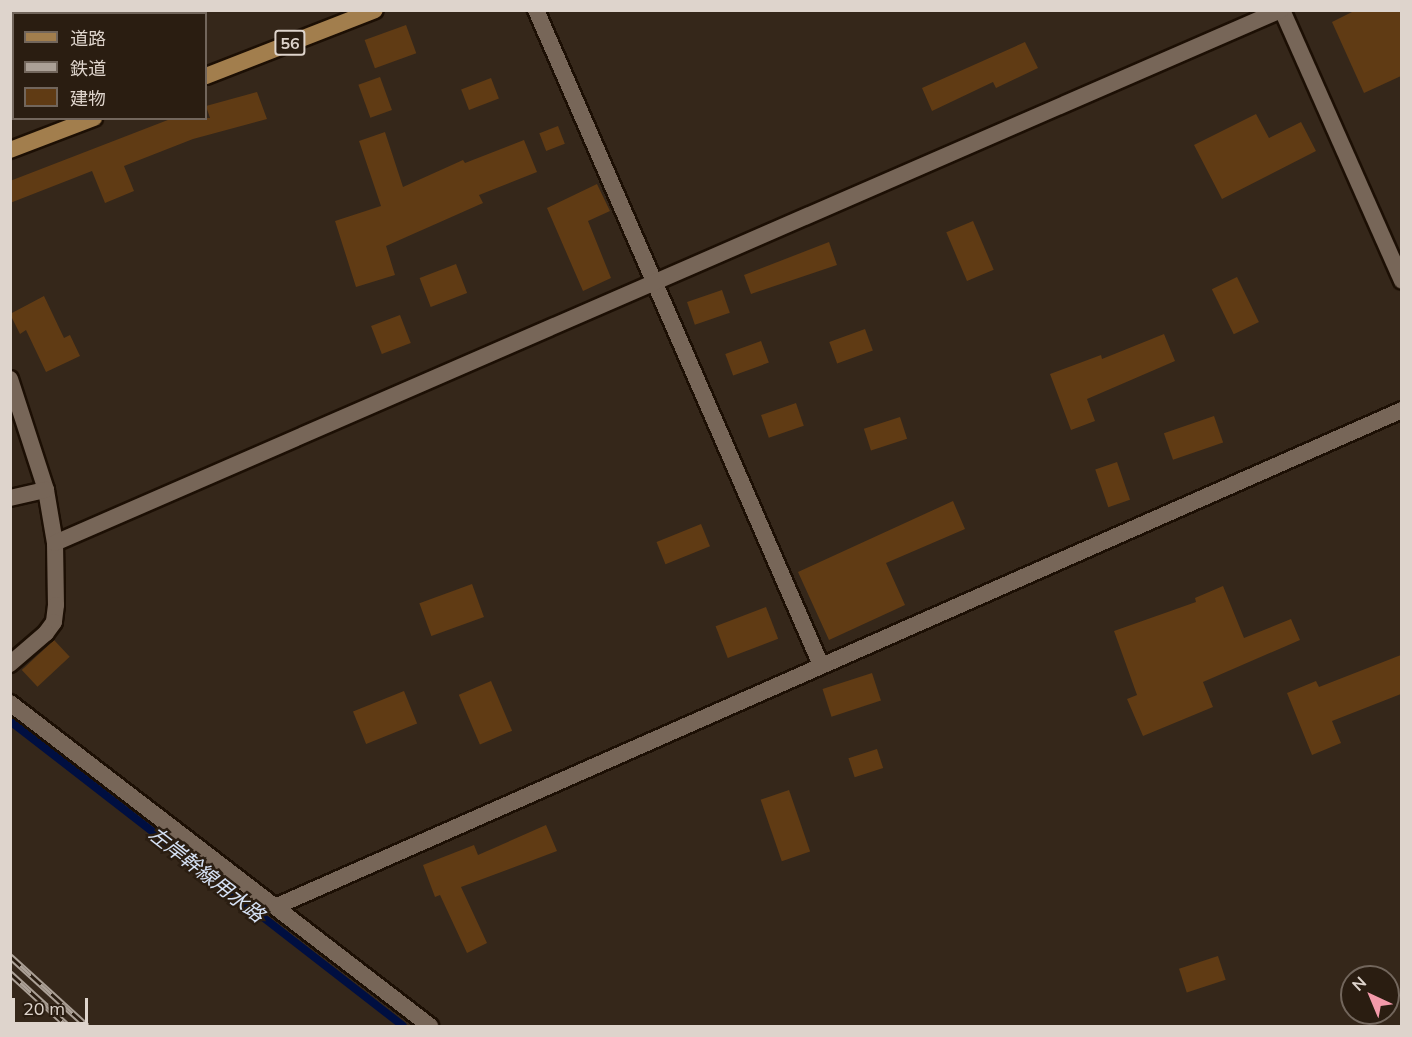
<!DOCTYPE html>
<html>
<head>
<meta charset="utf-8">
<style>
	body { margin:0 }
	#map { position:relative; width:1412px; height:1037px; overflow:hidden; background:#35271a; font-family:Mulish,"Noto Sans JP",sans-serif }
	div>[style] { position:absolute }
	[style*='--x'] { left:calc(var(--x)*1px); top:calc(var(--y)*1px); width:calc(var(--w)*1px); rotate:calc(var(--a)*1deg) }
	.stream>* { height:8px; margin:-4px; padding:0 4px; transform-origin:4px; border-radius:4px; background:#000f41 }
	.building>* { inset:0; background:#603b14; transform-origin:0 0 }
	.roads { filter:drop-shadow(2px 0 #1c0f04) drop-shadow(-2px 0 #1c0f04) drop-shadow(0 2px #1c0f04) drop-shadow(0 -2px #1c0f04) }
	.minor>* { height:16px; margin:-8px; padding:0 8px; transform-origin:8px; border-radius:8px; background:#776658 }
	.primary>* { height:16px; margin:-8px; padding:0 8px; transform-origin:8px; border-radius:8px; background:#a27e4d }
	.rail>* { height:7px; margin-top:-3.5px; transform-origin:0; background:repeating-linear-gradient(90deg,#2a1d11 0 14px,#aba096 0 28px); box-sizing:border-box; border-block:2px solid #aba096 }
	span { translate:-50% -50%; white-space:nowrap; text-align:center; line-height:1.15; -webkit-text-stroke:5px #2a1d11; paint-order:stroke }
	.shield-label span { padding:2px 4px; background:#2a1d11; border:2px solid; border-radius:4px; -webkit-text-stroke-width:0 }
	.shield-label { font-size:16px; color:#ded4cc; font-weight:700 }
	.water-label { font-size:20px; color:#d6e2f6; font-style:italic }
	.frame { position:absolute; inset:0; border:12px solid #ded4cc; pointer-events:none }
	.legend { position:absolute; left:12px; top:12px; width:195px; height:108px; box-sizing:border-box; background:#2a1d11; border:2px solid #72665c; margin:0; padding:8px 10px; list-style:none; font-size:18px; color:#ded4cc }
	.legend li { display:flex; align-items:center; gap:12px; height:30px }
	.legend b { width:30px; border:2px solid #72665c }
	.north { position:absolute; left:1340px; top:965px; width:60px; height:60px; box-sizing:border-box; background:#2a1d11; border:2px solid #72665c; border-radius:50%; rotate:316deg; font-size:16px; font-weight:700; line-height:24px; text-align:center; color:#ded4cc }
	.north::after { content:''; display:block; margin:auto; width:21px; height:27px; background:#f39aaa; clip-path:polygon(50% 0,100% 100%,50% 72%,0 100%) }
	.scale { position:absolute; left:12px; top:998px; width:76px; height:27px; box-sizing:border-box; border:3px solid #ded4cc; border-top:0; padding-left:8px; font-size:18px; line-height:21px; white-space:nowrap; color:#ded4cc; -webkit-text-stroke:4px #2a1d11; paint-order:stroke }
</style>
</head>
<body>
<div id="map">
	<div class="stream">
		<i style="--x:10;--y:721;--w:497;--a:37.8"></i>
	</div>
	<div class="building">
		<i style="clip-path:polygon(1356px 10px,1401px 10px,1401px 76px,1364px 93px,1332px 22px)"></i>
		<i style="left:406px;top:25px;width:30px;height:44px;rotate:70deg"></i>
		<i style="clip-path:polygon(1025px 42px,1038px 68px,996px 88px,993px 82px,932px 111px,922px 88px)"></i>
		<i style="left:380px;top:77px;width:35px;height:23px;rotate:70deg"></i>
		<i style="left:491px;top:78px;width:22px;height:32px;rotate:69deg"></i>
		<i style="clip-path:polygon(257px 92px,267px 119px,193px 139px,124px 166px,134px 191px,105px 203px,92px 171px,10px 203px,10px 181px,173px 118px,210px 118px,206px 106px)"></i>
		<i style="clip-path:polygon(1256px 114px,1269px 138px,1301px 122px,1316px 151px,1222px 199px,1194px 145px)"></i>
		<i style="left:558px;top:126px;width:19px;height:20px;rotate:69deg"></i>
		<i style="clip-path:polygon(385px 132px,403px 187px,463px 160px,465px 163px,524px 140px,537px 172px,479px 195px,483px 203px,386px 246px,395px 275px,356px 287px,335px 221px,381px 206px,359px 141px)"></i>
		<i style="clip-path:polygon(597px 184px,610px 211px,588px 221px,611px 278px,583px 291px,547px 208px)"></i>
		<i style="left:973px;top:221px;width:53px;height:29px;rotate:67deg"></i>
		<i style="clip-path:polygon(829px 242px,837px 265px,751px 294px,744px 275px)"></i>
		<i style="left:456px;top:264px;width:31px;height:39px;rotate:69deg"></i>
		<i style="left:1237px;top:277px;width:50px;height:28px;rotate:64deg"></i>
		<i style="left:722px;top:290px;width:24px;height:37px;rotate:71deg"></i>
		<i style="clip-path:polygon(44px 296px,64px 338px,70px 335px,80px 356px,46px 372px,26px 330px,20px 334px,10px 314px)"></i>
		<i style="left:400px;top:315px;width:30px;height:31px;rotate:69deg"></i>
		<i style="left:865px;top:329px;width:23px;height:38px;rotate:70deg"></i>
		<i style="clip-path:polygon(1164px 334px,1175px 361px,1087px 399px,1095px 421px,1071px 430px,1050px 374px,1101px 355px,1102px 359px)"></i>
		<i style="left:761px;top:341px;width:23px;height:38px;rotate:70deg"></i>
		<i style="left:796px;top:403px;width:24px;height:37px;rotate:71deg"></i>
		<i style="left:1214px;top:416px;width:28px;height:53px;rotate:71deg"></i>
		<i style="left:900px;top:417px;width:23px;height:38px;rotate:72deg"></i>
		<i style="left:1117px;top:462px;width:40px;height:23px;rotate:71deg"></i>
		<i style="clip-path:polygon(953px 501px,965px 529px,886px 563px,905px 605px,829px 640px,798px 572px)"></i>
		<i style="left:701px;top:524px;width:24px;height:48px;rotate:68deg"></i>
		<i style="left:472px;top:584px;width:35px;height:56px;rotate:70deg"></i>
		<i style="clip-path:polygon(1223px 586px,1244px 638px,1291px 619px,1300px 640px,1203px 682px,1213px 707px,1143px 736px,1127px 699px,1137px 695px,1114px 631px,1196px 602px,1195px 598px)"></i>
		<i style="left:766px;top:607px;width:34px;height:54px;rotate:69deg"></i>
		<i style="left:54px;top:640px;width:23px;height:44px;rotate:47deg"></i>
		<i style="clip-path:polygon(1401px 655px,1401px 694px,1332px 721px,1341px 743px,1312px 755px,1287px 693px,1316px 681px,1319px 687px)"></i>
		<i style="left:872px;top:673px;width:29px;height:52px;rotate:72deg"></i>
		<i style="left:491px;top:681px;width:54px;height:35px;rotate:67deg"></i>
		<i style="left:404px;top:691px;width:35px;height:55px;rotate:68deg"></i>
		<i style="left:877px;top:749px;width:20px;height:30px;rotate:72deg"></i>
		<i style="left:789px;top:790px;width:65px;height:30px;rotate:71deg"></i>
		<i style="clip-path:polygon(546px 825px,557px 851px,461px 887px,487px 943px,467px 953px,440px 895px,435px 897px,423px 865px,474px 845px,478px 855px)"></i>
		<i style="left:1218px;top:956px;width:25px;height:41px;rotate:72deg"></i>
	</div>
	<div class="roads">
		<div class="minor">
			<i style="--x:32;--y:10;--w:4;--a:76"></i>
			<i style="--x:536;--y:10;--w:714;--a:66.49"></i>
			<i style="--x:1282;--y:10;--w:296;--a:66.1"></i>
			<i style="--x:10;--y:379;--w:117;--a:72"></i>
			<i style="--x:46;--y:490;--w:54;--a:80.4"></i>
			<i style="--x:55;--y:543;--w:62;--a:89.1"></i>
			<i style="--x:56;--y:605;--w:17;--a:97"></i>
			<i style="--x:54;--y:622;--w:14;--a:126"></i>
			<i style="--x:46;--y:633;--w:48;--a:139.3"></i>
			<i style="--x:10;--y:498;--w:37;--a:-13"></i>
			<i style="--x:55;--y:543;--w:1337;--a:-23.5"></i>
			<i style="--x:10;--y:703;--w:530;--a:37.56"></i>
			<i style="--x:277;--y:906;--w:1229;--a:-23.79"></i>
		</div>
		<div class="primary">
			<i style="--x:206;--y:76;--w:181;--a:-21.3"></i>
			<i style="--x:10;--y:150;--w:90;--a:-20.9"></i>
		</div>
	</div>
	<div class="rail">
		<i style="--x:10;--y:956;--w:104;--a:42.3"></i>
		<i style="--x:10;--y:973;--w:79;--a:42.4"></i>
	</div>
	<div class="shield-label">
		<span style="left:290px;top:43px">56</span>
	</div>
	<div class="water-label">
		<span style="left:207px;top:874px;rotate:38deg">左岸幹線用水路</span>
	</div>
	<div class="frame"></div>
	<ul class="legend">
	<li><b style="height:8px;background:#a27e4d"></b>道路</li>
	<li><b style="height:8px;background:#aba096"></b>鉄道</li>
	<li><b style="height:16px;background:#603b14"></b>建物</li>
	</ul>
	<div class="north">N</div>
	<div class="scale">20 m</div>
</div>
</body>
</html>
